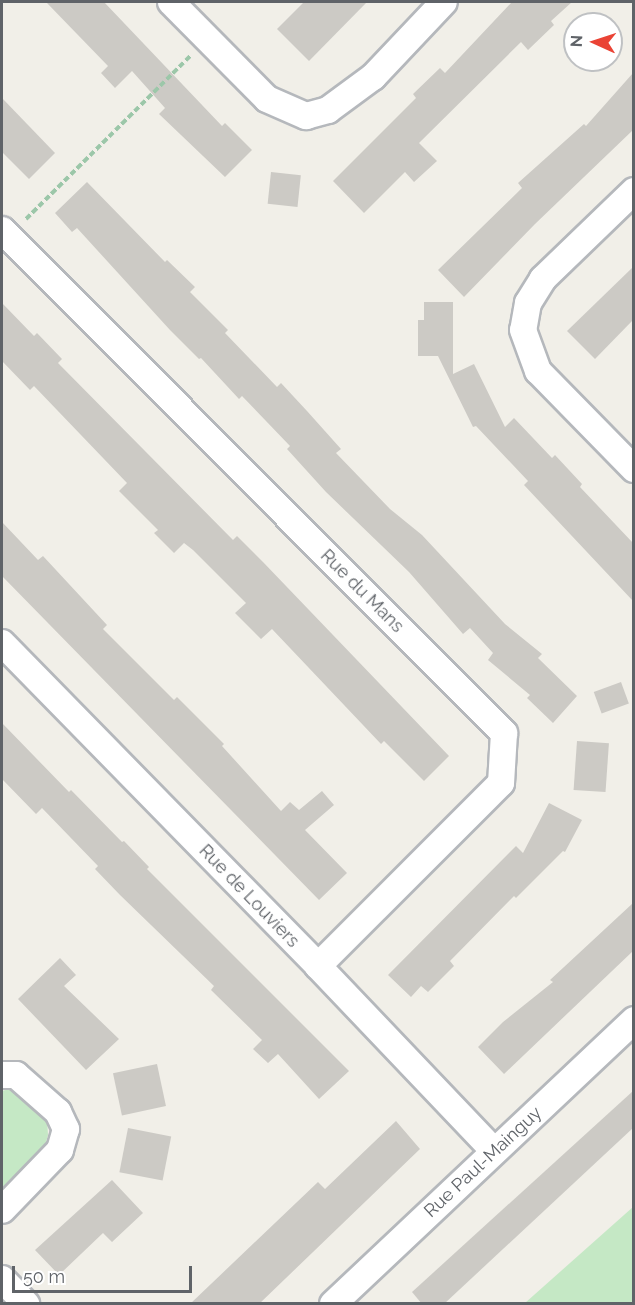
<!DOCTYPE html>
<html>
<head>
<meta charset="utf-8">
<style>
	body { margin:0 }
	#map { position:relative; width:635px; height:1305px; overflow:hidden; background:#f1efe8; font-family:Raleway,sans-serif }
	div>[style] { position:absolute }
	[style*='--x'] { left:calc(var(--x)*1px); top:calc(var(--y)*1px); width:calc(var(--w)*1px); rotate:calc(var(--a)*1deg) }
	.green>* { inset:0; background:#c5e8c5 }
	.building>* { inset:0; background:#cccac5; transform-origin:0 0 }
	.path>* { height:4px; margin-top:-2px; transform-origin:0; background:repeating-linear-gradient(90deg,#9cc7a9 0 6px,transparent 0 9px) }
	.roads { filter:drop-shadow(2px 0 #b5b8bc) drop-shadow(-2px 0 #b5b8bc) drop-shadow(0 2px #b5b8bc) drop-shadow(0 -2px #b5b8bc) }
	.street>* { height:26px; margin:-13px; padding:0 13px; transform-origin:13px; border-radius:13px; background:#fff }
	span { translate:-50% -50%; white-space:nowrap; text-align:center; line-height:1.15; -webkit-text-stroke:6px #fff; paint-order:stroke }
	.street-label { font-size:18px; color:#5f6368 }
	.frame { position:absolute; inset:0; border:3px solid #5f6368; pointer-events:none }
	.north { position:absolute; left:563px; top:12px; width:60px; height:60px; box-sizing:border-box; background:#fff; border:2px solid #bfc1c3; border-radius:50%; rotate:273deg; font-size:16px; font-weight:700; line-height:24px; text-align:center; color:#5f6368 }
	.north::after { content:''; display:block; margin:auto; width:21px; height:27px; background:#ea4335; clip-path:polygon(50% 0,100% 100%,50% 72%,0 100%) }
	.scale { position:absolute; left:12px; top:1266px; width:180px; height:27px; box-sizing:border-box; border:3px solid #5f6368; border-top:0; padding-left:8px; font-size:18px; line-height:21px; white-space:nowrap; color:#5f6368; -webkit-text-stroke:4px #fff; paint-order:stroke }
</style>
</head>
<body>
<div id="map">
	<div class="green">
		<i style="clip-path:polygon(9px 1089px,24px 1094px,47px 1118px,48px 1135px,45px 1146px,2px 1193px,2px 1091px)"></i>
		<i style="clip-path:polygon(633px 1207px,633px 1303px,525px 1303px)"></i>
	</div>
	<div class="building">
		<i style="clip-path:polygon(46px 2px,104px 2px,222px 126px,225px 123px,252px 150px,225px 177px,159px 114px,165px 108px,132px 71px,115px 88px,101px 73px,108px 66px)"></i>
		<i style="clip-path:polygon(304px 2px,367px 2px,309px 61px,277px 29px)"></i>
		<i style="clip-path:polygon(512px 2px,572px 2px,551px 21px,554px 25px,528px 50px,521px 42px,419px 143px,437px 161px,414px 182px,405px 172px,364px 213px,333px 181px,416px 98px,413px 94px,440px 68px,445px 73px)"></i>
		<i style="clip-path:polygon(633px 73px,633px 130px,535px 224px,464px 297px,438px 270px,522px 188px,518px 183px,584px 124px,586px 126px)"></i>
		<i style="clip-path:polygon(2px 98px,55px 153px,29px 179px,2px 152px)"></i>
		<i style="left:271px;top:172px;width:30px;height:32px;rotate:6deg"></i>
		<i style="clip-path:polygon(87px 182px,165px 262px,167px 260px,195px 287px,190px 292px,228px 330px,225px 333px,277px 387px,281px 383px,307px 411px,341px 449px,336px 453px,390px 509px,422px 535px,505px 624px,542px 654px,538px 658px,577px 696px,553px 723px,527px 698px,530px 695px,488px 660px,493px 653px,470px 628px,463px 634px,409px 572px,326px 492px,287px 449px,290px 446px,242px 396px,239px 399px,201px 358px,199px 359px,170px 330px,77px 228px,72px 232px,55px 213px)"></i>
		<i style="clip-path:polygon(633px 267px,633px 320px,595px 359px,567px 331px)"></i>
		<i style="clip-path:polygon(424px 302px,453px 302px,453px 374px,474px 364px,505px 427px,514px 418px,552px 458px,555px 455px,582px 484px,580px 487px,633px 543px,633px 601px,524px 485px,528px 481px,476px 426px,473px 427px,438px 356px,418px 356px,418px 320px,424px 320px)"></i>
		<i style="clip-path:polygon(2px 303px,34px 336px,37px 333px,62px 359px,58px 363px,233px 540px,237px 536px,263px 562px,449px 756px,424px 781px,384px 741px,381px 744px,272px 629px,261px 639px,235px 613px,246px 603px,193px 550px,184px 543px,174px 553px,154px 533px,158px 530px,119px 491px,127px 483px,34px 386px,30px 390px,2px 361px)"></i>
		<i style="clip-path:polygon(2px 522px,38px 560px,43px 556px,107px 625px,103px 629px,174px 700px,177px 697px,224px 744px,222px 746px,281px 811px,290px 802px,299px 810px,322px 791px,334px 805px,305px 830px,347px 873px,319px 900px,2px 576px)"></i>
		<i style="left:621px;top:682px;width:23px;height:29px;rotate:70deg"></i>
		<i style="clip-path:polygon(2px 723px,69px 792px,71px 790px,122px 842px,124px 841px,149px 867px,147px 869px,349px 1071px,319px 1099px,278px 1054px,268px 1063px,253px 1049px,262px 1040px,211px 990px,214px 986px,120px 895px,95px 869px,98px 866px,42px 808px,36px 814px,2px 779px)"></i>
		<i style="left:577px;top:741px;width:32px;height:49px;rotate:4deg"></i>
		<i style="clip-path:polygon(549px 803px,582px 820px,565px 852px,563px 851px,516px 898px,514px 896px,450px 961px,454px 966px,428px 992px,421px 986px,411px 997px,388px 975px,516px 846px,523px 853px)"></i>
		<i style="clip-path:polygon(633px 903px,633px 951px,504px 1074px,478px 1047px,503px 1022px,553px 982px,550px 980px)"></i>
		<i style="clip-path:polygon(60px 958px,76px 975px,64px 986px,119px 1039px,86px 1070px,18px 999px)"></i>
		<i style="left:157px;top:1064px;width:43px;height:45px;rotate:78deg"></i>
		<i style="clip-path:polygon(633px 1091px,633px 1128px,444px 1304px,422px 1304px,412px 1292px)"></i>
		<i style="clip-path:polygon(396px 1121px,420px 1149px,259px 1304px,190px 1304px,318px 1182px,325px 1189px)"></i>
		<i style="left:128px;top:1128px;width:44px;height:45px;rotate:11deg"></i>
		<i style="clip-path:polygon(112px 1180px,143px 1213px,112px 1242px,103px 1233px,59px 1275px,35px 1250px)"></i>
	</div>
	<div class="path">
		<i style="--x:26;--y:219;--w:233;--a:-44.8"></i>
	</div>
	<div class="roads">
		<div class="street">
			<i style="--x:171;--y:2;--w:136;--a:45.3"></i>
			<i style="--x:267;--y:99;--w:43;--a:23.6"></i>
			<i style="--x:306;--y:116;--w:23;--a:-15"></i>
			<i style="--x:328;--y:110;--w:56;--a:-36.3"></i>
			<i style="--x:373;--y:77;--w:103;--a:-46.6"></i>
			<i style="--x:634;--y:191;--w:127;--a:136"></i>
			<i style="--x:543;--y:279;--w:28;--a:122"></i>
			<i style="--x:528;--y:303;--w:27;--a:100"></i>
			<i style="--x:523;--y:330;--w:44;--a:69.9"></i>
			<i style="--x:538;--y:371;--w:137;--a:45.6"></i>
			<i style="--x:2;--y:230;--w:711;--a:45.06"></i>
			<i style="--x:504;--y:733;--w:50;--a:93.4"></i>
			<i style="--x:501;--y:783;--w:259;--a:135"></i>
			<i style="--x:2;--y:643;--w:452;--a:45.6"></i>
			<i style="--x:318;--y:966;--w:255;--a:46.4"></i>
			<i style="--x:2;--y:1075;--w:14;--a:0"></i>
			<i style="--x:16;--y:1075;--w:56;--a:41.4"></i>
			<i style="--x:58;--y:1112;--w:19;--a:65"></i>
			<i style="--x:66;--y:1129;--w:22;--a:106"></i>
			<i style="--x:60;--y:1150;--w:83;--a:134"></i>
			<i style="--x:2;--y:1279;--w:35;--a:46"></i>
			<i style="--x:333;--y:1304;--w:414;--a:-43.3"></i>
		</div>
	</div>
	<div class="street-label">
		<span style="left:362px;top:591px;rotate:45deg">Rue du Mans</span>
		<span style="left:249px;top:896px;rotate:46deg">Rue de Louviers</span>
		<span style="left:483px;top:1162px;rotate:-43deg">Rue Paul-Mainguy</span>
	</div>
	<div class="frame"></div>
	<div class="north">N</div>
	<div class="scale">50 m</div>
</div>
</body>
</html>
